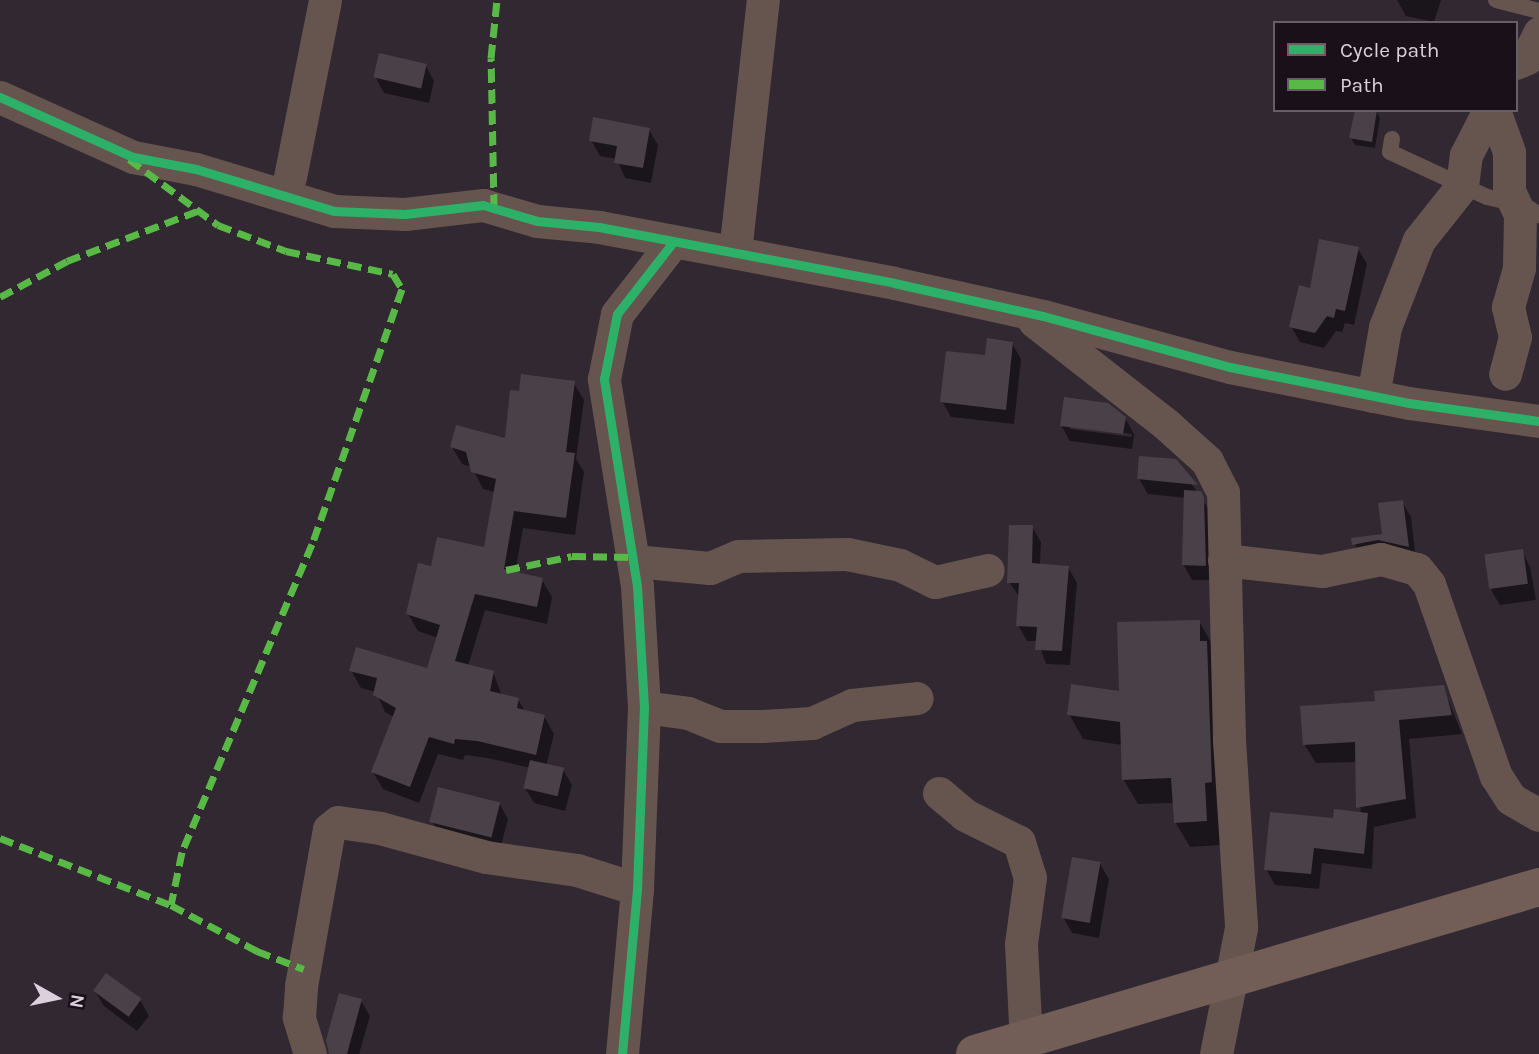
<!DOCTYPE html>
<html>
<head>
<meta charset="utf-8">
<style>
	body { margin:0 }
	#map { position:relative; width:1539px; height:1054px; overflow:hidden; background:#322832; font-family:Karla,sans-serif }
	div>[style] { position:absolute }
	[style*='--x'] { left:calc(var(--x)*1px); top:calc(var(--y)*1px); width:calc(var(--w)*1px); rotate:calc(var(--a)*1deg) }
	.shadow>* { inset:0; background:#0007 }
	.building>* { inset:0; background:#4a4047; transform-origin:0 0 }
	.lane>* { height:16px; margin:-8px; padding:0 8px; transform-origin:8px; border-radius:8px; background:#66554f }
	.street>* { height:33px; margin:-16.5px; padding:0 16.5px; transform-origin:16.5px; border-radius:16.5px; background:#66554f }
	.secondary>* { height:38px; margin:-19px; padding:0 19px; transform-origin:19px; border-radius:19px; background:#725e56 }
	.quiet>* { height:7px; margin-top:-3.5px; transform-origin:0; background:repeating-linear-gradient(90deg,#58b947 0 14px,transparent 0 21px) }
	.cycleway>* { height:9px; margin:-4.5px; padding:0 4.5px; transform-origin:4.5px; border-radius:4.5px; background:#2db169 }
	span { translate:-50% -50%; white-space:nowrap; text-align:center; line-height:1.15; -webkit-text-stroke:5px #191019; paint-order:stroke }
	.legend { position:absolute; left:1273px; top:21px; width:245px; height:91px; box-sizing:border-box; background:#191019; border:2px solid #675d67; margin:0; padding:9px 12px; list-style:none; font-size:21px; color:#ddd0dd }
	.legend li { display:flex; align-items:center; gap:14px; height:35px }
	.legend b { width:35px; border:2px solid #675d67 }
	.north { position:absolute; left:21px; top:963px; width:70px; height:70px; -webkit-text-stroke:5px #191019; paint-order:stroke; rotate:99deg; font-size:19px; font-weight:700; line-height:28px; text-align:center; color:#ddd0dd }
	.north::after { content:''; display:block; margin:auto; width:24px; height:32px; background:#ddd0dd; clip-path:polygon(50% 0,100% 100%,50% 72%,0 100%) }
</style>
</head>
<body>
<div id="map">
	<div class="shadow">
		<i style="clip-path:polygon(1397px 0,1441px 0,1434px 22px,1406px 16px)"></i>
		<i style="clip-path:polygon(426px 66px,434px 81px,429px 103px,384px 93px,376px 78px)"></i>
		<i style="clip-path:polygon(1376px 110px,1380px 118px,1375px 148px,1355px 145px,1351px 138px)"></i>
		<i style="clip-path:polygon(649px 130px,658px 145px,651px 183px,625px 178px,617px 159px,600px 156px,591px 140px)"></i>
		<i style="clip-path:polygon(1358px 249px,1367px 264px,1354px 325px,1345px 323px,1342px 332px,1336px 331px,1324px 348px,1300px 342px,1291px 326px,1311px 290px)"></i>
		<i style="clip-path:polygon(1012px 343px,1021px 359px,1014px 424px,951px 417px,942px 401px,986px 357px)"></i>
		<i style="clip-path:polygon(573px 382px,584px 400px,576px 459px,584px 472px,575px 535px,523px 528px,515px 574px,542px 580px,552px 597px,547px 624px,485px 610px,468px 666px,493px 672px,502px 696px,518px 699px,525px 712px,544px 716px,554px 734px,546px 766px,563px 770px,572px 785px,565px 811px,534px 803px,525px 788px,530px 768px,488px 758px,465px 755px,463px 760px,438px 754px,419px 803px,383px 789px,373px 772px,394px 717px,385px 712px,376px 692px,361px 688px,351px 670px,429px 670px,438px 638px,418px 631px,408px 614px,432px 568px,485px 549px,495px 492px,483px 489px,472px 467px,462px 464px,452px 447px,507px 441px,521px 393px)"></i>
		<i style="clip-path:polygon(evenodd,1125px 418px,1134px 434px,1132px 449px,1070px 441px,1061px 425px,1125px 418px,1070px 425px,1132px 434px,1132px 437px,1070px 429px,1070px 425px)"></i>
		<i style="clip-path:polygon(1176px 461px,1212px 514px,1213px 580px,1192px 580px,1183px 564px,1186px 498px,1148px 494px,1139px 479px)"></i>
		<i style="clip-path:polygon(1402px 502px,1411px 517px,1416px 561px,1362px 560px,1353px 540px,1384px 536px)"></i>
		<i style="clip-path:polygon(1032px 527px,1041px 542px,1040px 565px,1068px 567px,1077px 583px,1070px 665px,1046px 664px,1038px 641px,1027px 641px,1018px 625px,1020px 598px,1009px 582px)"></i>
		<i style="clip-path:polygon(1522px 551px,1530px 567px,1536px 600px,1500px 605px,1491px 590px)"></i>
		<i style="clip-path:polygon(1199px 621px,1213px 646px,1221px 845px,1190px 847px,1175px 822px,1174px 803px,1138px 804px,1123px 779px,1122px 745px,1083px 739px,1069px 714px,1121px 693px)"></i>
		<i style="clip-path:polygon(1443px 687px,1462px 734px,1409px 739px,1416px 818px,1374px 827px,1372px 869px,1322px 863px,1319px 889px,1275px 885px,1266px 869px,1335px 820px,1361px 814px,1357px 762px,1316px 763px,1304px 744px,1377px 703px)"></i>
		<i style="clip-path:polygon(499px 803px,508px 819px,499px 853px,441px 837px,432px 821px)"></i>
		<i style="clip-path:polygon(1100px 864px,1109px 879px,1099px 938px,1072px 933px,1063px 917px)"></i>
		<i style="clip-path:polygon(95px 991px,140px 1000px,149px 1016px,137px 1031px,104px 1006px)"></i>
		<i style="clip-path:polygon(361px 1001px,370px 1016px,359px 1054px,330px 1054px)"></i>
	</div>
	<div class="building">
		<i style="left:379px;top:53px;width:49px;height:25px;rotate:13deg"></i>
		<i style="clip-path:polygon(1355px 110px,1377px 110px,1372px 142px,1349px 138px)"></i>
		<i style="clip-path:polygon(593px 117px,650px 128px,643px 168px,614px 163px,617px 146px,589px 141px)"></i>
		<i style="clip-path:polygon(1319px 239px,1359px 247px,1345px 311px,1336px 309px,1334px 318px,1327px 316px,1315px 333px,1289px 327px,1299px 285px,1310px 288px)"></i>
		<i style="clip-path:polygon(987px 338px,1013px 342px,1006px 410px,940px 402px,946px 351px,985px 355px)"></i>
		<i style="clip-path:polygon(521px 374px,575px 381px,566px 452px,575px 453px,566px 518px,514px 511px,504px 569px,543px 578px,537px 607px,475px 594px,455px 661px,494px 671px,490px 691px,519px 698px,517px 708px,545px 715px,536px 755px,477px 741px,455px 739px,454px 744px,429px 737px,410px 787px,371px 772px,396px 708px,373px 695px,377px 678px,349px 671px,356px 647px,427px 668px,440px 625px,406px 614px,418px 563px,431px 566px,437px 537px,484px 547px,496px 479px,471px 472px,466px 452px,450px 447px,456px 425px,505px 438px,510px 390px,519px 391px)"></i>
		<i style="clip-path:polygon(1064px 397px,1108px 403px,1126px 417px,1123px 434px,1060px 426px)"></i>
		<i style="clip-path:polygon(1139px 456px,1176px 459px,1198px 485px,1137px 479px)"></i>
		<i style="clip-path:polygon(1184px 490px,1201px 491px,1204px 497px,1206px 566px,1182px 565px)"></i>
		<i style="clip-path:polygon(1403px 500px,1409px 547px,1378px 540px,1352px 545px,1351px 538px,1382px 534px,1378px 503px)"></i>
		<i style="clip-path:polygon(1009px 525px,1033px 525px,1032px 563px,1069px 566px,1062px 651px,1035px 650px,1037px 627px,1016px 626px,1019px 583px,1007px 583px)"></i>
		<i style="left:1523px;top:549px;width:35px;height:39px;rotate:82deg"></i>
		<i style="clip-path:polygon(1200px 620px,1200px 641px,1207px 641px,1212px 782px,1205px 783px,1207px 821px,1174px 823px,1171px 778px,1122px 780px,1120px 722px,1067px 715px,1071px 684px,1119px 691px,1117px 622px)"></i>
		<i style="clip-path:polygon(1444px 685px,1452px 715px,1399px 720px,1406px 799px,1356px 808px,1355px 742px,1303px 745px,1300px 706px,1375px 701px,1374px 691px)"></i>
		<i style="left:530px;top:760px;width:35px;height:29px;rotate:13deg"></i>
		<i style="left:438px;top:787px;width:64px;height:36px;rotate:14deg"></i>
		<i style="clip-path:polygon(1334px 809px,1368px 813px,1364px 854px,1314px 848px,1311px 874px,1264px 870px,1270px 812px,1333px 818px)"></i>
		<i style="left:1072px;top:857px;width:29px;height:62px;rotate:10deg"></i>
		<i style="left:106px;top:973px;width:44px;height:22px;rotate:36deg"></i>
		<i style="clip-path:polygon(339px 993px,362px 999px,347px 1054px,329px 1054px,326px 1040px)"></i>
	</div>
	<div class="lane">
		<i style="--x:1496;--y:0;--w:44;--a:14.3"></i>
		<i style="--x:1392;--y:139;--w:13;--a:99"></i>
		<i style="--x:1390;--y:152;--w:107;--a:24.9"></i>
		<i style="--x:1487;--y:197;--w:40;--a:13"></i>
		<i style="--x:1526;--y:206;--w:16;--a:35"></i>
	</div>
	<div class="street">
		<i style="--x:1516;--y:63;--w:12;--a:-24"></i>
		<i style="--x:1527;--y:58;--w:28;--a:-64"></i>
		<i style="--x:0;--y:97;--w:146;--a:24.3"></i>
		<i style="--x:133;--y:157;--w:64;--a:10.8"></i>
		<i style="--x:196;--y:169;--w:144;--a:16.9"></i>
		<i style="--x:334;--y:211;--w:71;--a:2.4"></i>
		<i style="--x:405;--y:214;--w:79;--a:-6.6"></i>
		<i style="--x:483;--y:205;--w:56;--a:16.5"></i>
		<i style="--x:537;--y:221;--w:62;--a:5.5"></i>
		<i style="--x:599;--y:227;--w:300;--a:10.7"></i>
		<i style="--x:894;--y:283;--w:153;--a:12.5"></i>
		<i style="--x:1043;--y:316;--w:194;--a:15.3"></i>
		<i style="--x:1230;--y:367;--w:183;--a:11.4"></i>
		<i style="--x:1409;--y:403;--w:131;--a:7.9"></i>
		<i style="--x:1494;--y:110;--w:45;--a:70.3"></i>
		<i style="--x:1509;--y:152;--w:39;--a:90"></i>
		<i style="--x:1509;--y:191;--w:26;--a:65"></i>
		<i style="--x:1520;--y:215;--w:53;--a:91.1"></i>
		<i style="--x:1519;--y:268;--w:41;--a:105.8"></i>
		<i style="--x:1508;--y:307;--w:31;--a:77"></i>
		<i style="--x:1515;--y:337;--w:38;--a:105"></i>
		<i style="--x:290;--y:177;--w:180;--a:-78.8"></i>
		<i style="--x:735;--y:252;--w:254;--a:-83.7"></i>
		<i style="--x:1034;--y:321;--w:169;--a:38"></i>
		<i style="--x:1167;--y:425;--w:54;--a:42"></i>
		<i style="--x:1207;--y:461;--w:35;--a:63"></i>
		<i style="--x:1223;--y:492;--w:248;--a:88.6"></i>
		<i style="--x:1229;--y:740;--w:188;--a:86.3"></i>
		<i style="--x:1241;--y:928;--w:128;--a:101.2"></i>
		<i style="--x:1373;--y:396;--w:70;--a:-80.1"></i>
		<i style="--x:1385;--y:327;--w:93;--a:-68.7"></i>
		<i style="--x:1419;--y:240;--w:69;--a:-51.5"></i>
		<i style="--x:1462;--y:186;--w:31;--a:-83"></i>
		<i style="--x:1466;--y:155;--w:51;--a:-62.9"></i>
		<i style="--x:1224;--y:560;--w:99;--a:6.4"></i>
		<i style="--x:1322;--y:571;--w:60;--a:-11.5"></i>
		<i style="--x:1381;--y:559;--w:37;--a:16"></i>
		<i style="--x:1417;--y:569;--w:19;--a:51"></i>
		<i style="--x:1429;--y:584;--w:203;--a:70.8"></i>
		<i style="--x:1496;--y:776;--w:27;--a:57"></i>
		<i style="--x:1511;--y:799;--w:32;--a:30"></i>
		<i style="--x:634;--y:561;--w:76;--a:5.3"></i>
		<i style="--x:710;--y:568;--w:30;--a:-23"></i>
		<i style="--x:738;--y:556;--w:109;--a:-1.1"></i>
		<i style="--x:847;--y:554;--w:54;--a:11.7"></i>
		<i style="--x:900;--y:565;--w:39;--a:26"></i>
		<i style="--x:935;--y:582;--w:54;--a:-12.8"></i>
		<i style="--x:644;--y:707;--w:44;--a:7.8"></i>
		<i style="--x:688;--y:713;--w:35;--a:22"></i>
		<i style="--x:721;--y:726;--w:41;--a:0"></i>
		<i style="--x:762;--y:726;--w:50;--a:-3.4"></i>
		<i style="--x:812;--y:723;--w:44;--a:-24.2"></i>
		<i style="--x:852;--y:705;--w:65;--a:-6.1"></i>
		<i style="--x:939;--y:793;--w:34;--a:40"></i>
		<i style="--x:965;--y:815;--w:60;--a:26.6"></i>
		<i style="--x:1019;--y:842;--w:37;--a:73"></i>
		<i style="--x:1030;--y:877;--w:68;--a:97.7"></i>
		<i style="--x:1021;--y:944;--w:79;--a:87.1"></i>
		<i style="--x:1025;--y:1023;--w:18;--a:47"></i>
		<i style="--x:310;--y:1054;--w:39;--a:-107"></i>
		<i style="--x:299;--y:1017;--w:31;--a:-86"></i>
		<i style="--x:301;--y:986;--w:159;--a:-79.9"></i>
		<i style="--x:329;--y:829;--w:11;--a:-38"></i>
		<i style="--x:338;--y:822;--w:42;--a:8.1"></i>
		<i style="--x:380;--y:828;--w:110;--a:15.3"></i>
		<i style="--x:486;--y:857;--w:92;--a:8.1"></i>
		<i style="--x:577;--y:870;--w:63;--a:17.6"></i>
		<i style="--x:622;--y:1054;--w:166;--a:-84.8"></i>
		<i style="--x:637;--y:889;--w:182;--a:-87.8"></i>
		<i style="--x:644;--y:707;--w:121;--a:-93.3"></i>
		<i style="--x:637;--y:586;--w:210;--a:-99.1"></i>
		<i style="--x:604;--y:379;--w:66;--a:-78.7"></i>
		<i style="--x:617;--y:314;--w:91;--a:-52.1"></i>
	</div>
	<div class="secondary">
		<i style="--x:975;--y:1054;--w:588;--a:-16.49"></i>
	</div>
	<div class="quiet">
		<i style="--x:129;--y:159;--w:111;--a:36.6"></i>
		<i style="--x:218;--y:225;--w:73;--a:20.9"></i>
		<i style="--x:286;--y:251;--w:109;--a:12.1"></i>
		<i style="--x:393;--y:274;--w:17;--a:59"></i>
		<i style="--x:402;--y:289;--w:270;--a:109.4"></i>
		<i style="--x:312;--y:544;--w:334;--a:112.9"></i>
		<i style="--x:182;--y:852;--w:54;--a:101.7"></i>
		<i style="--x:494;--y:208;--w:150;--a:-91.1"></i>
		<i style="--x:491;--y:58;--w:58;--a:-84.1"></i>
		<i style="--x:0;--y:297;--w:76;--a:-28.2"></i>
		<i style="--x:67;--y:261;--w:139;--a:-21"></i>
		<i style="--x:506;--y:570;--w:67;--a:-12"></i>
		<i style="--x:572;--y:556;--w:61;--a:0.9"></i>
		<i style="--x:0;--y:838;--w:184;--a:21.4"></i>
		<i style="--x:171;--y:905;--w:98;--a:28.1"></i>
		<i style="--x:257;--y:951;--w:50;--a:21"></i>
	</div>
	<div class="cycleway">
		<i style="--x:0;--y:97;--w:146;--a:24.3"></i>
		<i style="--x:133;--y:157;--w:64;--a:10.8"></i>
		<i style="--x:196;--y:169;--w:144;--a:16.9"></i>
		<i style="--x:334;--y:211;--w:71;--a:2.4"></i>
		<i style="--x:405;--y:214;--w:79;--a:-6.6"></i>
		<i style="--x:483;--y:205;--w:56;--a:16.5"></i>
		<i style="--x:537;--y:221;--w:62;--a:5.5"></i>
		<i style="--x:599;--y:227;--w:300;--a:10.7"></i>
		<i style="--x:894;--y:283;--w:153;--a:12.5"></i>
		<i style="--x:1043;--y:316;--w:194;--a:15.3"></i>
		<i style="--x:1230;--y:367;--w:183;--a:11.4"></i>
		<i style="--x:1409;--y:403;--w:131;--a:7.9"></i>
		<i style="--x:622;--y:1054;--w:166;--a:-84.8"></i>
		<i style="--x:637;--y:889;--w:182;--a:-87.8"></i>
		<i style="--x:644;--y:707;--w:121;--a:-93.3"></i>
		<i style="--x:637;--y:586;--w:210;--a:-99.1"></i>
		<i style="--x:604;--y:379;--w:66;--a:-78.7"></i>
		<i style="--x:617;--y:314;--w:91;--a:-52.1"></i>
	</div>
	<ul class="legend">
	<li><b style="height:9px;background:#2db169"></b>Cycle path</li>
	<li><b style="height:9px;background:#58b947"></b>Path</li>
	</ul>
	<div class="north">N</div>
</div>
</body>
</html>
